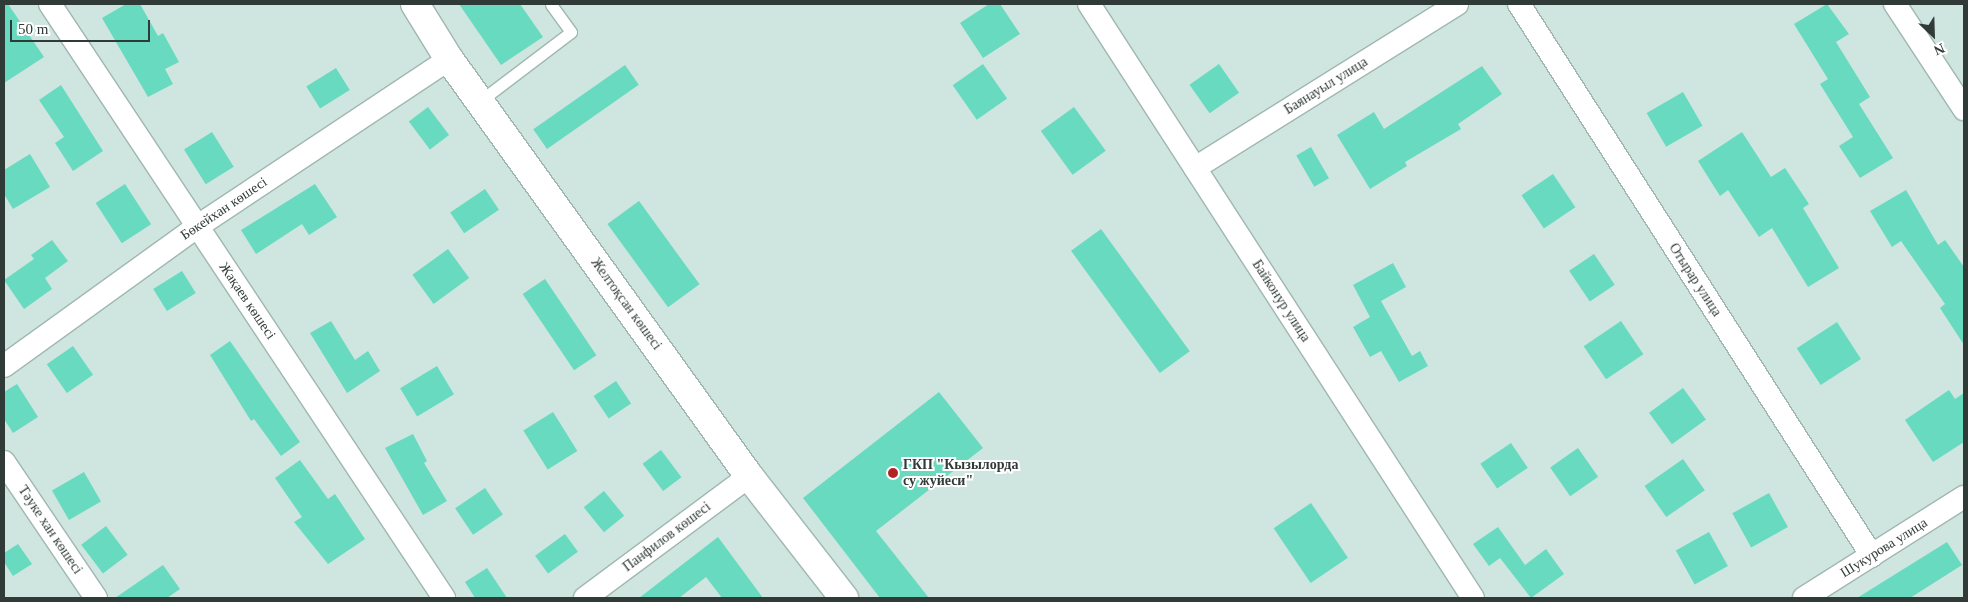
<!DOCTYPE html>
<html>
<head>
<meta charset="utf-8">
<style>
	body { margin:0 }
	#map { position:relative; width:1968px; height:602px; overflow:hidden; background:#cee6df; font-family:Georgia,serif }
	div>[style] { position:absolute }
	[style*='--x'] { left:calc(var(--x)*1px); top:calc(var(--y)*1px); width:calc(var(--w)*1px); rotate:calc(var(--a)*1deg) }
	.building>* { inset:0; background:#67dac0; transform-origin:0 0 }
	.roads { filter:drop-shadow(1px 0 #a0b7b0) drop-shadow(-1px 0 #a0b7b0) drop-shadow(0 1px #a0b7b0) drop-shadow(0 -1px #a0b7b0) }
	.service>* { height:11px; margin:-5.5px; padding:0 5.5px; transform-origin:5.5px; border-radius:5.5px; background:#fff }
	.minor>* { height:22px; margin:-11px; padding:0 11px; transform-origin:11px; border-radius:11px; background:#fff }
	.tertiary>* { height:28px; margin:-14px; padding:0 14px; transform-origin:14px; border-radius:14px; background:#fff }
	.dots>* { width:14px; height:14px; translate:-50% -50%; box-sizing:border-box; border:2px solid #fff; border-radius:50% }
	span { translate:-50% -50%; white-space:nowrap; text-align:center; line-height:1.15; -webkit-text-stroke:4px #fff; paint-order:stroke }
	.street-label { font-size:14px; color:#303a37 }
	.poi-label { font-size:14px; color:#303a37; font-weight:700 }
	.left { translate:0 -50%; text-align:left }
	.frame { position:absolute; inset:0; border:5px solid #303a37; pointer-events:none }
	.north { position:absolute; left:1908px; top:10px; width:50px; height:50px; -webkit-text-stroke:4px #fff; paint-order:stroke; rotate:156deg; font-size:14px; font-weight:700; line-height:20px; text-align:center; color:#303a37 }
	.north::after { content:''; display:block; margin:auto; width:18px; height:22px; background:#303a37; clip-path:polygon(50% 0,100% 100%,50% 72%,0 100%) }
	.scale { position:absolute; left:10px; top:20px; width:140px; height:22px; box-sizing:border-box; border:2px solid #303a37; border-top:0; padding-left:6px; font-size:15px; line-height:18px; white-space:nowrap; color:#303a37; -webkit-text-stroke:4px #fff; paint-order:stroke }
</style>
</head>
<body>
<div id="map">
	<div class="building">
		<i style="clip-path:polygon(4px 4px,8px 4px,44px 57px,4px 83px)"></i>
		<i style="clip-path:polygon(126px 4px,140px 4px,158px 36px,163px 33px,179px 62px,165px 69px,173px 84px,148px 97px,102px 18px)"></i>
		<i style="clip-path:polygon(459px 4px,520px 4px,543px 37px,501px 65px)"></i>
		<i style="clip-path:polygon(989px 4px,1000px 4px,1020px 34px,983px 58px,960px 23px)"></i>
		<i style="clip-path:polygon(1827px 4px,1849px 34px,1836px 42px,1870px 97px,1859px 104px,1893px 158px,1860px 178px,1839px 146px,1853px 137px,1820px 84px,1828px 79px,1794px 24px)"></i>
		<i style="left:983px;top:64px;width:42px;height:37px;rotate:55deg"></i>
		<i style="left:1219px;top:64px;width:35px;height:36px;rotate:55deg"></i>
		<i style="left:625px;top:65px;width:24px;height:112px;rotate:55deg"></i>
		<i style="clip-path:polygon(1482px 66px,1502px 94px,1458px 124px,1461px 129px,1405px 162px,1407px 166px,1370px 189px,1337px 135px,1374px 112px,1384px 129px)"></i>
		<i style="left:336px;top:68px;width:26px;height:35px;rotate:58deg"></i>
		<i style="clip-path:polygon(61px 85px,103px 151px,73px 171px,55px 143px,64px 137px,39px 100px)"></i>
		<i style="left:1683px;top:92px;width:39px;height:42px;rotate:60deg"></i>
		<i style="left:428px;top:107px;width:35px;height:24px;rotate:53deg"></i>
		<i style="left:1074px;top:107px;width:54px;height:41px;rotate:54deg"></i>
		<i style="left:212px;top:132px;width:41px;height:33px;rotate:58deg"></i>
		<i style="clip-path:polygon(1742px 132px,1771px 177px,1785px 168px,1809px 204px,1803px 208px,1839px 268px,1808px 287px,1772px 228px,1759px 237px,1728px 190px,1720px 196px,1698px 161px)"></i>
		<i style="left:1311px;top:147px;width:36px;height:17px;rotate:60deg"></i>
		<i style="clip-path:polygon(30px 154px,50px 187px,13px 209px,4px 194px,4px 170px)"></i>
		<i style="left:1553px;top:174px;width:40px;height:38px;rotate:56deg"></i>
		<i style="left:125px;top:184px;width:48px;height:35px;rotate:57deg"></i>
		<i style="clip-path:polygon(315px 184px,337px 217px,309px 235px,302px 224px,256px 254px,241px 230px)"></i>
		<i style="left:485px;top:189px;width:25px;height:42px;rotate:56deg"></i>
		<i style="clip-path:polygon(1906px 190px,1938px 245px,1945px 240px,1964px 267px,1964px 345px,1940px 308px,1945px 304px,1901px 241px,1892px 247px,1870px 211px)"></i>
		<i style="left:639px;top:201px;width:103px;height:39px;rotate:54deg"></i>
		<i style="left:1101px;top:229px;width:151px;height:37px;rotate:54deg"></i>
		<i style="clip-path:polygon(52px 240px,68px 261px,45px 278px,52px 289px,24px 309px,4px 280px,34px 259px,31px 255px)"></i>
		<i style="left:448px;top:249px;width:36px;height:44px;rotate:54deg"></i>
		<i style="left:1594px;top:254px;width:37px;height:30px;rotate:56deg"></i>
		<i style="clip-path:polygon(1393px 263px,1406px 287px,1381px 301px,1412px 356px,1420px 351px,1428px 366px,1399px 382px,1381px 351px,1370px 357px,1353px 327px,1370px 317px,1353px 285px)"></i>
		<i style="left:182px;top:271px;width:26px;height:34px;rotate:58deg"></i>
		<i style="left:545px;top:279px;width:92px;height:27px;rotate:56deg"></i>
		<i style="clip-path:polygon(331px 321px,355px 360px,368px 351px,380px 371px,347px 393px,310px 333px)"></i>
		<i style="left:1621px;top:321px;width:40px;height:45px;rotate:56deg"></i>
		<i style="left:1837px;top:322px;width:44px;height:48px;rotate:57deg"></i>
		<i style="clip-path:polygon(230px 341px,300px 442px,281px 456px,254px 419px,251px 421px,210px 355px)"></i>
		<i style="left:73px;top:346px;width:35px;height:32px;rotate:55deg"></i>
		<i style="left:437px;top:366px;width:33px;height:43px;rotate:59deg"></i>
		<i style="left:616px;top:381px;width:27px;height:27px;rotate:56deg"></i>
		<i style="clip-path:polygon(17px 384px,38px 417px,13px 433px,4px 419px,4px 392px)"></i>
		<i style="left:1683px;top:388px;width:39px;height:42px;rotate:54deg"></i>
		<i style="clip-path:polygon(1949px 390px,1955px 399px,1964px 393px,1964px 442px,1933px 462px,1905px 420px)"></i>
		<i style="clip-path:polygon(939px 392px,983px 448px,876px 531px,929px 598px,880px 598px,803px 498px)"></i>
		<i style="left:553px;top:412px;width:46px;height:35px;rotate:58deg"></i>
		<i style="clip-path:polygon(413px 434px,427px 461px,424px 463px,447px 501px,423px 515px,385px 448px)"></i>
		<i style="left:1511px;top:443px;width:30px;height:37px;rotate:56deg"></i>
		<i style="left:1578px;top:448px;width:35px;height:34px;rotate:55deg"></i>
		<i style="left:661px;top:450px;width:34px;height:23px;rotate:53deg"></i>
		<i style="left:1683px;top:459px;width:38px;height:47px;rotate:55deg"></i>
		<i style="clip-path:polygon(300px 460px,328px 499px,335px 494px,365px 539px,328px 564px,294px 522px,302px 517px,275px 478px)"></i>
		<i style="left:84px;top:472px;width:34px;height:37px;rotate:60deg"></i>
		<i style="left:485px;top:488px;width:32px;height:36px;rotate:56deg"></i>
		<i style="left:604px;top:491px;width:32px;height:26px;rotate:51deg"></i>
		<i style="left:1769px;top:493px;width:39px;height:42px;rotate:61deg"></i>
		<i style="left:1311px;top:503px;width:66px;height:45px;rotate:56deg"></i>
		<i style="left:106px;top:526px;width:36px;height:31px;rotate:53deg"></i>
		<i style="clip-path:polygon(1498px 527px,1525px 565px,1546px 549px,1564px 574px,1531px 598px,1500px 558px,1489px 566px,1473px 544px)"></i>
		<i style="left:1709px;top:532px;width:39px;height:38px;rotate:61deg"></i>
		<i style="left:565px;top:534px;width:22px;height:37px;rotate:54deg"></i>
		<i style="clip-path:polygon(718px 537px,763px 598px,722px 598px,706px 577px,679px 598px,639px 598px)"></i>
		<i style="clip-path:polygon(1947px 542px,1962px 565px,1910px 598px,1857px 598px)"></i>
		<i style="clip-path:polygon(18px 544px,32px 564px,13px 576px,4px 562px,4px 553px)"></i>
		<i style="clip-path:polygon(163px 565px,180px 589px,167px 598px,115px 598px)"></i>
		<i style="clip-path:polygon(487px 568px,507px 598px,475px 598px,465px 582px)"></i>
	</div>
	<div class="roads">
		<div class="service">
			<i style="--x:480;--y:101;--w:114;--a:-37.2"></i>
			<i style="--x:571;--y:32;--w:34;--a:-126"></i>
		</div>
		<div class="minor">
			<i style="--x:50;--y:4;--w:713;--a:56.44"></i>
			<i style="--x:1089;--y:4;--w:707;--a:57.12"></i>
			<i style="--x:1519;--y:4;--w:655;--a:57.4"></i>
			<i style="--x:1895;--y:4;--w:126;--a:56.7"></i>
			<i style="--x:1195;--y:168;--w:309;--a:-32"></i>
			<i style="--x:4;--y:366;--w:239;--a:-35.8"></i>
			<i style="--x:198;--y:226;--w:301;--a:-33.6"></i>
			<i style="--x:4;--y:462;--w:164;--a:55.9"></i>
			<i style="--x:585;--y:598;--w:204;--a:-36.6"></i>
			<i style="--x:1804;--y:598;--w:189;--a:-32.3"></i>
		</div>
		<div class="tertiary">
			<i style="--x:415;--y:4;--w:65;--a:58.3"></i>
			<i style="--x:449;--y:59;--w:514;--a:54.27"></i>
			<i style="--x:749;--y:476;--w:155;--a:52.1"></i>
		</div>
	</div>
	<div class="dots">
		<i style="left:893px;top:473px;background:#b22123"></i>
	</div>
	<div class="street-label">
		<span style="left:1326px;top:86px;rotate:-32deg">Баянауыл улица</span>
		<span style="left:224px;top:209px;rotate:-34deg">Бөкейхан көшесі</span>
		<span style="left:1695px;top:280px;rotate:57deg">Отырар улица</span>
		<span style="left:247px;top:301px;rotate:56deg">Жақаев көшесі</span>
		<span style="left:1281px;top:301px;rotate:57deg">Байконур улица</span>
		<span style="left:626px;top:304px;rotate:54deg">Желтоқсан көшесі</span>
		<span style="left:50px;top:530px;rotate:56deg">Тәуке хан көшесі</span>
		<span style="left:667px;top:537px;rotate:-37deg">Панфилов көшесі</span>
		<span style="left:1884px;top:548px;rotate:-32deg">Шукурова улица</span>
	</div>
	<div class="poi-label">
		<span class="left" style="left:903px;top:473px">ГКП "Кызылорда<br>су жуйеси"</span>
	</div>
	<div class="frame"></div>
	<div class="north">N</div>
	<div class="scale">50 m</div>
</div>
</body>
</html>
